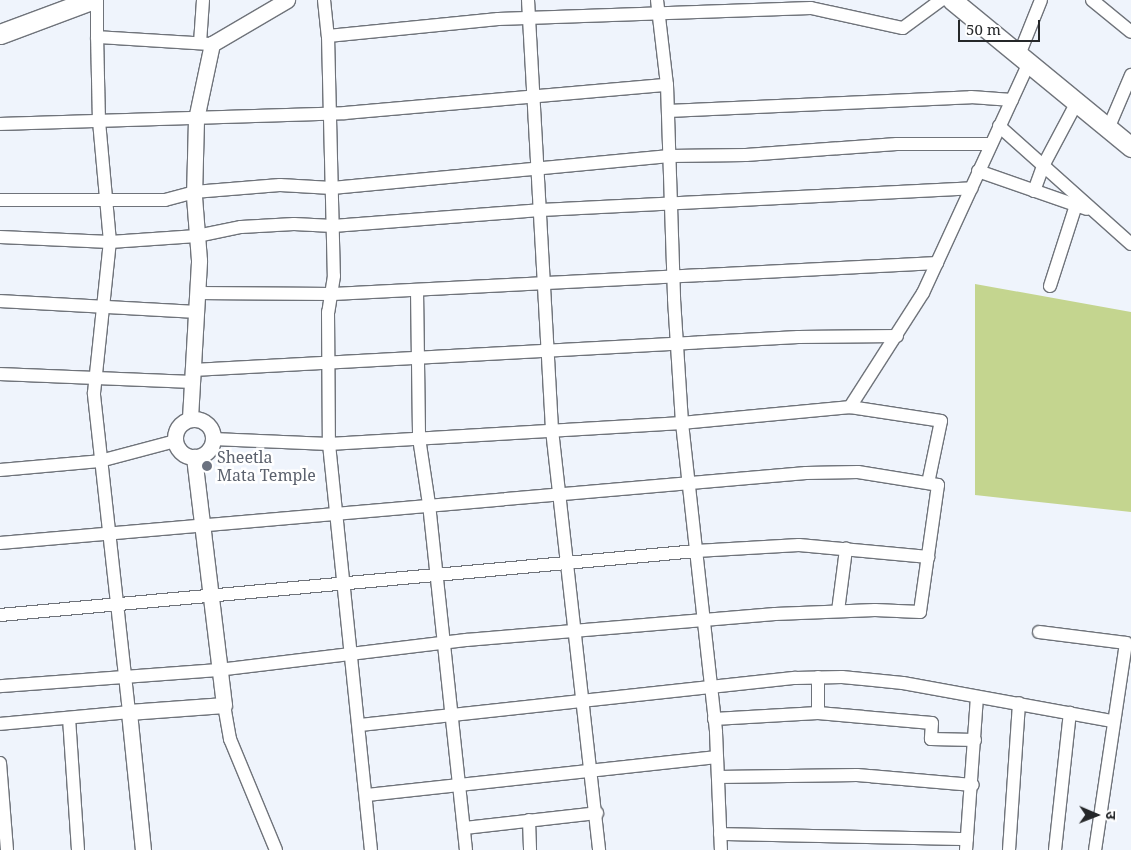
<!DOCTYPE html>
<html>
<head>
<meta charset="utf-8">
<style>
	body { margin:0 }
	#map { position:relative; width:1131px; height:850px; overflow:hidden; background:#eff4fc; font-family:"Noto Serif","Noto Sans Devanagari",serif }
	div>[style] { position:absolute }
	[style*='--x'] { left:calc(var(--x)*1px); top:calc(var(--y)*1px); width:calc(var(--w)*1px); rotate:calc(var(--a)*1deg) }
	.green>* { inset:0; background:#c4d58f }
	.roads { filter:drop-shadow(1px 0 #6f737a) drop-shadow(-1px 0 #6f737a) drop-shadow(0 1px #6f737a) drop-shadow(0 -1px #6f737a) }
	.minor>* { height:12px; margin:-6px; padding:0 6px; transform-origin:6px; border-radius:6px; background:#fff }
	.tertiary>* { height:15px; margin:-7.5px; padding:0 7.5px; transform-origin:7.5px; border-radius:7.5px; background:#fff }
	.tertiary>.ring { margin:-7.5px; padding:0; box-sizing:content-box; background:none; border:15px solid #fff; border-radius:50% }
	.primary>* { height:19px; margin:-9.5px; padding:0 9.5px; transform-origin:9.5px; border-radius:9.5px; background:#fff }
	.dots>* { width:14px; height:14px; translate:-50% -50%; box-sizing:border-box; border:2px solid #fff; border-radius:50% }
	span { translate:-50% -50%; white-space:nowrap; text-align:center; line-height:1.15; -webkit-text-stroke:5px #fff; paint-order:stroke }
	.worship-label { font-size:16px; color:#5b616d }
	.left { translate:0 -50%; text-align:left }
	.north { position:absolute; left:1071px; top:790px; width:50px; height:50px; -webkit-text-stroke:4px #fff; paint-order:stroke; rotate:91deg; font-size:14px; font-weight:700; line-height:20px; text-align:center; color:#252729 }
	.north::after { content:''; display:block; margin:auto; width:18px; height:22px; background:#252729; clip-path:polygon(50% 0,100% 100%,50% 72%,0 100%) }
	.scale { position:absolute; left:958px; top:20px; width:82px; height:22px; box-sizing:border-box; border:2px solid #252729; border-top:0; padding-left:6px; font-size:15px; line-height:18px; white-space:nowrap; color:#252729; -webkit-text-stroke:4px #fff; paint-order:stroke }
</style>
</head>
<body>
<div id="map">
	<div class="green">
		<i style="clip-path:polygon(975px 284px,1131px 312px,1131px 512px,975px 495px)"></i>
	</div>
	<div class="roads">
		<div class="minor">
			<i style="--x:97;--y:0;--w:37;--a:90"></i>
			<i style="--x:324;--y:0;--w:36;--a:84"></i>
			<i style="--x:328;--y:36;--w:240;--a:88.6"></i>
			<i style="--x:334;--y:276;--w:36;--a:99"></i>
			<i style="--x:328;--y:312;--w:132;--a:89.6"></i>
			<i style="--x:329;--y:444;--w:408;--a:84.1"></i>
			<i style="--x:528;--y:0;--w:431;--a:86.8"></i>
			<i style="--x:552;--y:430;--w:423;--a:83.6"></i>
			<i style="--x:657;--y:0;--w:86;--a:83.3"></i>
			<i style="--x:667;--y:85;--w:214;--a:88.1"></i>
			<i style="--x:674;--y:299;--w:124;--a:86.3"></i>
			<i style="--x:682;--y:423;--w:311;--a:83.7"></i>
			<i style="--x:716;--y:732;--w:118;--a:87.6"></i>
			<i style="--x:1092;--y:0;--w:50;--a:39.4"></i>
			<i style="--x:328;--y:36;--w:171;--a:-5.7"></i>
			<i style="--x:498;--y:19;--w:313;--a:-2"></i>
			<i style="--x:811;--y:8;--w:94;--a:12.3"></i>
			<i style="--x:903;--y:28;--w:47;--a:-36.4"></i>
			<i style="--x:200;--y:43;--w:43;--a:-86"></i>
			<i style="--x:1019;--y:55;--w:59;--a:-68.2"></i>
			<i style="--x:668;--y:111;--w:303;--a:-2.6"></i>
			<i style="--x:971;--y:97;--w:41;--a:4.2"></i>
			<i style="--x:0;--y:124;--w:345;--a:-1.8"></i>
			<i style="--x:345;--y:113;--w:323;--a:-5"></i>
			<i style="--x:999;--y:126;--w:177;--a:41.8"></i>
			<i style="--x:1108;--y:129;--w:59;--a:-66.9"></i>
			<i style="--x:978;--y:171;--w:115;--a:19.2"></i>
			<i style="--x:1034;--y:191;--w:27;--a:-70"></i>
			<i style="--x:1043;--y:166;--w:72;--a:-62"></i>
			<i style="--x:0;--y:200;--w:165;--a:0"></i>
			<i style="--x:165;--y:200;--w:30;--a:-15"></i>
			<i style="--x:194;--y:192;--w:86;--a:-4.7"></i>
			<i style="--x:280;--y:185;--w:52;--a:3.3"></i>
			<i style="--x:332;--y:188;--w:339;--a:-5.4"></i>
			<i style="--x:669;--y:156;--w:77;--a:-0.7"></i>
			<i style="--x:746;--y:155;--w:151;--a:-4.2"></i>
			<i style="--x:897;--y:144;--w:94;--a:0"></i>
			<i style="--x:0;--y:237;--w:110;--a:2.6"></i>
			<i style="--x:110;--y:242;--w:87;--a:-3.9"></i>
			<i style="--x:197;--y:236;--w:45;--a:-11.6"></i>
			<i style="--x:241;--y:227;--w:53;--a:-3.2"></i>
			<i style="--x:294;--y:224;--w:39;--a:3"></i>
			<i style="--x:333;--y:226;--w:210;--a:-4.4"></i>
			<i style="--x:542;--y:210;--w:430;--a:-2.9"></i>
			<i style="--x:1050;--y:286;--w:85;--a:-72.2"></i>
			<i style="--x:417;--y:290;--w:148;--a:89.2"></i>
			<i style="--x:419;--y:438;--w:67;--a:81.4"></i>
			<i style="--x:429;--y:504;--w:348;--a:83.9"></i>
			<i style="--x:197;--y:293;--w:136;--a:0.4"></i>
			<i style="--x:333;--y:294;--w:605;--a:-2.94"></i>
			<i style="--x:0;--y:301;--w:196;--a:3.2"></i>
			<i style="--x:193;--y:370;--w:606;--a:-3.12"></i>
			<i style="--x:798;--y:337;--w:99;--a:-0.6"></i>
			<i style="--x:0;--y:374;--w:193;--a:2.4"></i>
			<i style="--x:850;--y:407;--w:92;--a:8.7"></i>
			<i style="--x:941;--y:421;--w:63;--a:101.8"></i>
			<i style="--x:213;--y:439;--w:116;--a:2.5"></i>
			<i style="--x:329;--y:444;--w:354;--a:-3.4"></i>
			<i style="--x:682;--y:423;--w:169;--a:-5.4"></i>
			<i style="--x:850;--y:407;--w:135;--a:-57.4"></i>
			<i style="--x:923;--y:293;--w:253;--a:-65.3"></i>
			<i style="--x:0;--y:470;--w:100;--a:-5.1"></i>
			<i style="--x:100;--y:461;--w:78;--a:-14.9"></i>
			<i style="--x:0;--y:543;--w:809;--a:-4.96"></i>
			<i style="--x:806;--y:473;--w:52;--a:-1.1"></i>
			<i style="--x:858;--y:472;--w:81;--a:9.2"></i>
			<i style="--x:938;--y:485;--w:128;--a:98.1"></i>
			<i style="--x:920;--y:612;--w:45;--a:-177.5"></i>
			<i style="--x:875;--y:610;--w:100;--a:177.7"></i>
			<i style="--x:775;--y:614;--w:310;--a:175.2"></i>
			<i style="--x:466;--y:640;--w:249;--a:173.1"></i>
			<i style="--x:219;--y:670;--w:220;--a:175.8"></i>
			<i style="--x:838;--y:611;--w:63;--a:-82.6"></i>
			<i style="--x:0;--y:615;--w:699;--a:-5.25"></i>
			<i style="--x:696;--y:551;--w:103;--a:-3.3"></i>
			<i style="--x:799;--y:545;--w:130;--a:5.3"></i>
			<i style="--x:1039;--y:632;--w:88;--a:7.2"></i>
			<i style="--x:1126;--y:643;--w:209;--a:98.5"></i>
			<i style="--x:818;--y:677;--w:36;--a:90"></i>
			<i style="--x:224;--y:705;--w:35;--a:80"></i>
			<i style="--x:230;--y:739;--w:120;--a:67.5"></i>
			<i style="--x:69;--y:718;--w:132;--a:86.1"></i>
			<i style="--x:714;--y:719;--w:104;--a:-3.3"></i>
			<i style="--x:818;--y:713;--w:114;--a:5"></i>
			<i style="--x:932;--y:723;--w:16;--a:94"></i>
			<i style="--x:931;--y:739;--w:44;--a:1.3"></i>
			<i style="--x:0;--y:724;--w:130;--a:-5.3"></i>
			<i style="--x:129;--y:712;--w:321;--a:-96.3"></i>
			<i style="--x:94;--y:393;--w:152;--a:-84"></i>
			<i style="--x:110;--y:242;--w:121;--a:-95.2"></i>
			<i style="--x:99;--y:122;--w:85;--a:-91.3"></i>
			<i style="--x:97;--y:37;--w:115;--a:3.5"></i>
			<i style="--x:360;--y:725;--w:438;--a:-6.2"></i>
			<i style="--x:795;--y:678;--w:47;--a:-1.2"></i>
			<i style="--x:842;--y:677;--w:61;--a:5.6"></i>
			<i style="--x:903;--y:683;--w:213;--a:10.3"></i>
			<i style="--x:0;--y:763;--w:87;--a:85.4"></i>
			<i style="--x:718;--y:777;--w:139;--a:-0.8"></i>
			<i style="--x:857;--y:775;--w:116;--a:4.9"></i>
			<i style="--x:367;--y:795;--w:352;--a:-6.2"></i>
			<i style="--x:529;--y:820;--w:30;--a:88"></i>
			<i style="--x:464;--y:828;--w:134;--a:-6.4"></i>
			<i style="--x:720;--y:834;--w:247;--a:1.2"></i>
			<i style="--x:966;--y:850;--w:153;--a:-85.9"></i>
			<i style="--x:1009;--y:850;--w:147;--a:-86.1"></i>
			<i style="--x:1055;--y:850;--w:138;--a:-83.8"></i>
		</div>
		<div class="tertiary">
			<i style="--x:190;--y:418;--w:158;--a:-86.7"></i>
			<i style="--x:199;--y:260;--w:64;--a:-94.5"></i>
			<i style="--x:194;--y:196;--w:77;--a:-88.5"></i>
			<i style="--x:196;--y:119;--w:77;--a:-78"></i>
			<i style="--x:212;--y:44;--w:87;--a:-30.4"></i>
			<i class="ring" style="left:175px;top:419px;width:23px;height:23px"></i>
			<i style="--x:143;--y:850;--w:139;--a:-95.8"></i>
			<i style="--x:129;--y:712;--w:95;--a:-4.2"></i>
			<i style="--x:224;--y:705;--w:250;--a:-96.9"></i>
		</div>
		<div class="primary">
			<i style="--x:952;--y:0;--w:232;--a:39.4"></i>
			<i style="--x:0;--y:34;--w:97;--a:-20.5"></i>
		</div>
	</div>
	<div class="dots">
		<i style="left:207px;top:466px;background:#6b7280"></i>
	</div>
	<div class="worship-label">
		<span class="left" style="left:217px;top:466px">Sheetla<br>Mata Temple</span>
	</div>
	<div class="north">उ</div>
	<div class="scale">50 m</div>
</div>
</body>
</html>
